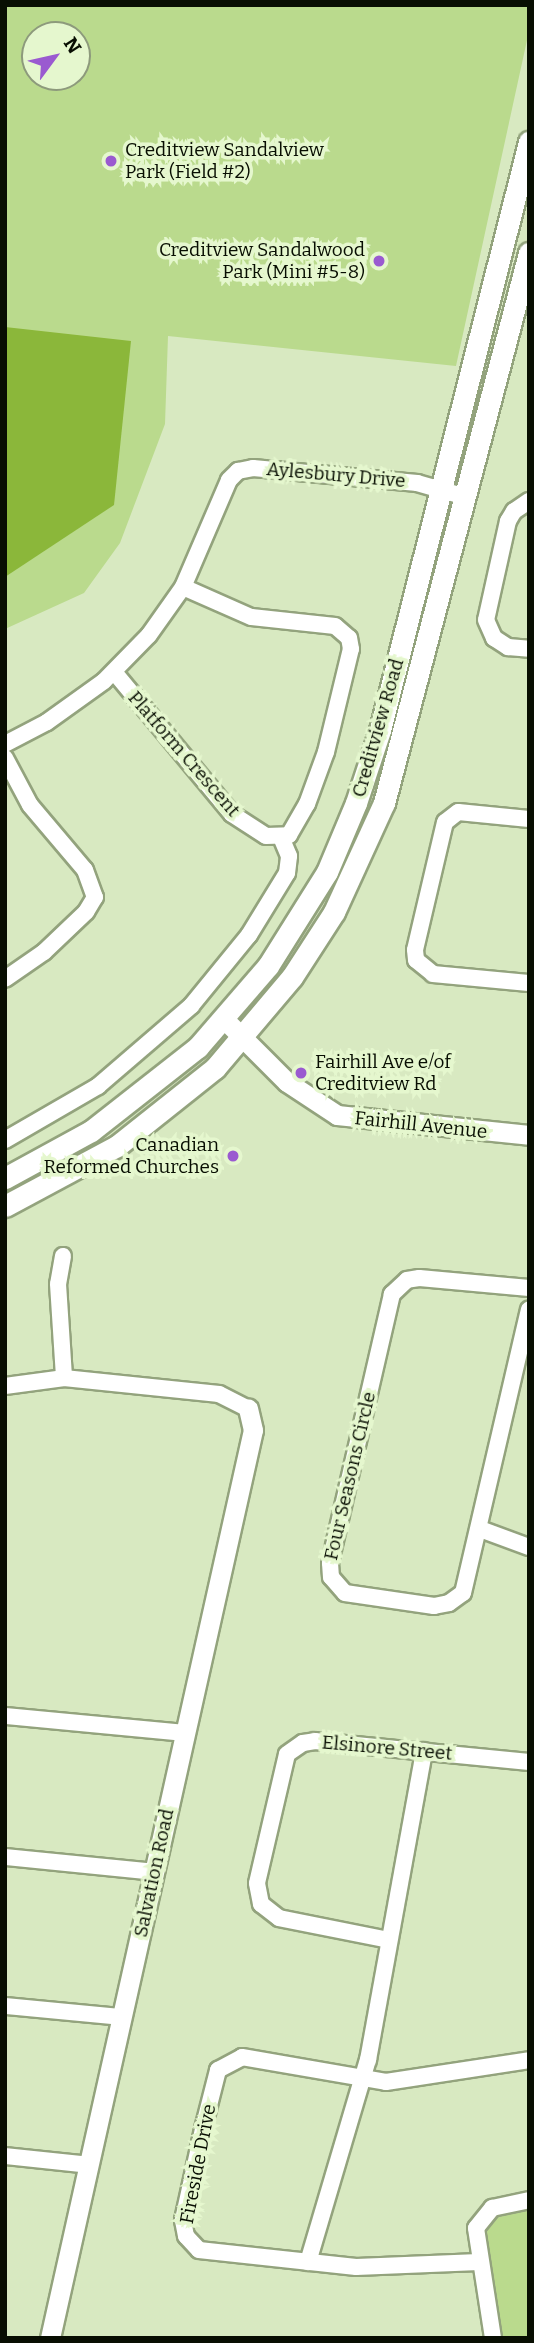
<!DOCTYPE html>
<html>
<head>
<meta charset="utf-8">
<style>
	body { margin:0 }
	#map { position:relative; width:534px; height:2343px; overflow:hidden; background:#d8e9c1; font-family:Bitter,serif }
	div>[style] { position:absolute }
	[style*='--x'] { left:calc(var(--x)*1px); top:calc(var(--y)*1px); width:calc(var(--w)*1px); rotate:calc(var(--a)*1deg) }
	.green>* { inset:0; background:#bada8d }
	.forest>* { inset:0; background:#8bb73a }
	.roads { filter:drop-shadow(2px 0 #93a37d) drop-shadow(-2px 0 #93a37d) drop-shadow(0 2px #93a37d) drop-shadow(0 -2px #93a37d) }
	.minor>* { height:16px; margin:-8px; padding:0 8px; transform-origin:8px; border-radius:8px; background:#fff }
	.tertiary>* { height:19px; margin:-9.5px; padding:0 9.5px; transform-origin:9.5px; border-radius:9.5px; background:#fff }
	.secondary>* { height:21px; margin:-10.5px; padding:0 10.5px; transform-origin:10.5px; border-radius:10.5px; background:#fff }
	.dots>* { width:19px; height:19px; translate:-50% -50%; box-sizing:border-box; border:4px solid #e5f7ce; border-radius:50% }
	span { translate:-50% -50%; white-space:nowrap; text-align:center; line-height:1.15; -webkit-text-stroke:7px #e5f7ce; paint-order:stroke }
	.poi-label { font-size:19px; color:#080e02 }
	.left { translate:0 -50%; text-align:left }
	.right { translate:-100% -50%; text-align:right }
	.street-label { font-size:19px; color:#080e02 }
	.frame { position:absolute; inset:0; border:7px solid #080e02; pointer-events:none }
	.north { position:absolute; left:21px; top:21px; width:70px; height:70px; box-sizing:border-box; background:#e5f7ce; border:2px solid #8d9a7c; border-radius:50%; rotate:57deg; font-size:19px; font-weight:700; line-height:28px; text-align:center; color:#080e02 }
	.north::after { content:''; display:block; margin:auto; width:24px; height:32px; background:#9a5ad0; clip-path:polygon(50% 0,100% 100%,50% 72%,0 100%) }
</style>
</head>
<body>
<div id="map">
	<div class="green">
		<i style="clip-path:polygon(evenodd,5px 5px,529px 5px,529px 31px,456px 366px,168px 336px,165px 424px,120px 543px,84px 593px,5px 629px,5px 5px,35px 35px,77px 35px,77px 77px,35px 77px,35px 35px)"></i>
		<i style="clip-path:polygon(529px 2209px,529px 2338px,502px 2338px,484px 2232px,499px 2215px)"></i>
	</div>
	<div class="forest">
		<i style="clip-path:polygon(5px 327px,131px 341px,114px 505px,5px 577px)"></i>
	</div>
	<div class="roads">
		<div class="minor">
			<i style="--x:529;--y:501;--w:18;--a:146"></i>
			<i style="--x:514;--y:511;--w:12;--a:121"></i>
			<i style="--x:508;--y:521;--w:101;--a:102.5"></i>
			<i style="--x:486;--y:620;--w:20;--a:66"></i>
			<i style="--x:494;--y:638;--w:17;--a:33"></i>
			<i style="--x:508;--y:647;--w:21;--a:5"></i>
			<i style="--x:115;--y:673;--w:183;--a:50.3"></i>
			<i style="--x:232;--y:814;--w:40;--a:32.9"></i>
			<i style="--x:266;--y:836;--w:23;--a:-2"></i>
			<i style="--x:289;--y:835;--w:36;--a:-60"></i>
			<i style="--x:307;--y:804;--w:55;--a:-69.9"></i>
			<i style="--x:326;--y:752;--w:106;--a:-76.4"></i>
			<i style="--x:351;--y:649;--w:11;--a:-100"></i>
			<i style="--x:349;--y:638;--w:18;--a:-139"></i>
			<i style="--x:335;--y:626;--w:84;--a:-173.9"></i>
			<i style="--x:251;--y:617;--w:74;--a:-156.2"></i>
			<i style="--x:5;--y:744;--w:47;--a:-27.6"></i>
			<i style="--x:47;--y:722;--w:70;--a:-35.7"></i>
			<i style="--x:104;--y:681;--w:64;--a:-45.6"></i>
			<i style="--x:149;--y:635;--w:59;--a:-54.7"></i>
			<i style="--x:183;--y:587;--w:116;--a:-66.7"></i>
			<i style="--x:229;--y:480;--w:13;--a:-45"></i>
			<i style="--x:238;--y:471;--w:15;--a:-11"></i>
			<i style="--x:253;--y:468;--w:165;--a:5.2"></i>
			<i style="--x:417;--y:483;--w:51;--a:15.9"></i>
			<i style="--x:5;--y:758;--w:53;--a:62"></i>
			<i style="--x:30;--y:805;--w:85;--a:49.8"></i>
			<i style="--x:85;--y:870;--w:29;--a:70"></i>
			<i style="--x:95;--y:897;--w:17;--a:121"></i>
			<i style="--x:86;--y:912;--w:58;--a:136.4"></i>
			<i style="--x:44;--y:952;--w:47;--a:145.3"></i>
			<i style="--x:529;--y:819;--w:71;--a:-174.4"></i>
			<i style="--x:458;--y:812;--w:16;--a:142"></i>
			<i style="--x:445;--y:822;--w:131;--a:103.2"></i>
			<i style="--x:415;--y:950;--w:10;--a:84"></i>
			<i style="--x:416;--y:960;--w:22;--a:39"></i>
			<i style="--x:433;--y:974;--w:96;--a:5.4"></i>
			<i style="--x:5;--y:1140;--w:108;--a:-30.1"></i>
			<i style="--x:98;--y:1086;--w:123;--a:-40.7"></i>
			<i style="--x:191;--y:1006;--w:92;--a:-50.8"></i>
			<i style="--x:249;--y:935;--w:73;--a:-58.5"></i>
			<i style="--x:287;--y:873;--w:17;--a:-83"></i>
			<i style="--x:289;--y:856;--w:21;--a:-113"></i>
			<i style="--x:63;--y:1256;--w:28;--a:100"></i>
			<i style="--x:58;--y:1284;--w:94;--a:86.3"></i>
			<i style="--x:529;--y:1288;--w:110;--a:-174.8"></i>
			<i style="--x:419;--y:1278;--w:12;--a:171"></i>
			<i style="--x:407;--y:1280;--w:21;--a:137"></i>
			<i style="--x:392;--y:1294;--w:276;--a:103"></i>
			<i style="--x:330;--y:1563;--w:14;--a:86"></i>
			<i style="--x:331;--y:1577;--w:21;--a:49"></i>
			<i style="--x:345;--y:1593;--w:90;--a:8.3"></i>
			<i style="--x:434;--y:1606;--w:15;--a:-11"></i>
			<i style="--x:449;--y:1603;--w:17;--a:-36"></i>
			<i style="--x:463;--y:1593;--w:291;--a:-76.9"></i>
			<i style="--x:5;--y:1386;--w:60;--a:-7.7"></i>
			<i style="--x:64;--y:1378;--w:156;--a:5.9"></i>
			<i style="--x:219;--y:1394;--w:33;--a:27"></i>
			<i style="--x:480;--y:1529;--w:52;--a:20.2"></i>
			<i style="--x:5;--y:1716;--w:181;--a:5.4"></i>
			<i style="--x:5;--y:1857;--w:151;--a:5.7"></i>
			<i style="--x:389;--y:1940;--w:112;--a:-168.7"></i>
			<i style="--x:279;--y:1918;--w:23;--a:-142"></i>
			<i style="--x:261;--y:1904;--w:21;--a:-101"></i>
			<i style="--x:257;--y:1883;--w:132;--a:-76.9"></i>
			<i style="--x:287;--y:1754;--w:19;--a:-35"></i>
			<i style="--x:303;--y:1743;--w:12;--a:-9"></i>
			<i style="--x:315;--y:1741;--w:215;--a:5.6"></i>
			<i style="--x:5;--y:2006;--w:118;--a:5.4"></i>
			<i style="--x:5;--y:2156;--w:85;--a:6"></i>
			<i style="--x:308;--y:2262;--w:211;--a:-73.5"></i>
			<i style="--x:368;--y:2060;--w:314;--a:-79.7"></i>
			<i style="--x:479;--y:2262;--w:123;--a:177.7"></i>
			<i style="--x:356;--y:2267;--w:158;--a:-173.8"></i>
			<i style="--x:199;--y:2250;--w:19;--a:-133"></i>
			<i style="--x:186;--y:2236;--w:16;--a:-101"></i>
			<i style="--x:183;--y:2220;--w:93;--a:-77.6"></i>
			<i style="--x:203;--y:2129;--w:61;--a:-75.7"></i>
			<i style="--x:218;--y:2070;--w:27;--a:-28"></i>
			<i style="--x:242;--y:2057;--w:146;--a:9.8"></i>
			<i style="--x:386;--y:2082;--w:145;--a:-8.7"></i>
			<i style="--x:493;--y:2338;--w:111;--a:-98.8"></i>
			<i style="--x:476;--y:2228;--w:26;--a:-51"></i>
			<i style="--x:492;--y:2208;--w:38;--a:-12"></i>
		</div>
		<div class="tertiary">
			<i style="--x:224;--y:1019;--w:89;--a:45"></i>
			<i style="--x:287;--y:1082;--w:60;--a:33.4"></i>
			<i style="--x:337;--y:1115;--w:193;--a:5.9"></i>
			<i style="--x:50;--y:2338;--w:930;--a:-77.4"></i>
			<i style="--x:253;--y:1430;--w:22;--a:-103"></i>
		</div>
		<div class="secondary">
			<i style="--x:5;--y:1178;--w:98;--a:-28.7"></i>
			<i style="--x:91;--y:1131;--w:136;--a:-38.1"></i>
			<i style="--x:198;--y:1047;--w:107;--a:-49.2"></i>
			<i style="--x:268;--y:966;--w:111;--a:-57.9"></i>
			<i style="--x:327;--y:872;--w:75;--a:-67.2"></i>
			<i style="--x:356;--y:803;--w:77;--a:-71.8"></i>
			<i style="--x:380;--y:730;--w:607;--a:-75.78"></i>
			<i style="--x:5;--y:1206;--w:127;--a:-28.2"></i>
			<i style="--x:117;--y:1146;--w:125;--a:-38.5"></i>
			<i style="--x:215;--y:1068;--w:119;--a:-49.8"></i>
			<i style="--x:292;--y:977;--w:77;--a:-57.1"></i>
			<i style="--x:334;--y:912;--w:120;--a:-65.4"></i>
			<i style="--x:384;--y:803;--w:569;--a:-75.23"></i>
		</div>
	</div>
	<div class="dots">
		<i style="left:111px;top:161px;background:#9a5ad0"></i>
		<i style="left:379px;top:261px;background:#9a5ad0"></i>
		<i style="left:301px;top:1073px;background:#9a5ad0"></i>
		<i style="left:233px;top:1156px;background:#9a5ad0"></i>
	</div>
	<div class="poi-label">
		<span class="left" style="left:125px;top:161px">Creditview Sandalview<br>Park (Field #2)</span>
		<span class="right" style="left:365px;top:261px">Creditview Sandalwood<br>Park (Mini #5-8)</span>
		<span class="left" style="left:315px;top:1073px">Fairhill Ave e/of<br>Creditview Rd</span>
		<span class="right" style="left:219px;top:1156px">Canadian<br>Reformed Churches</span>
	</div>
	<div class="street-label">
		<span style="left:336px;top:475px;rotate:5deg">Aylesbury Drive</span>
		<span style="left:378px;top:728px;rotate:-74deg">Creditview Road</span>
		<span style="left:184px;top:754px;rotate:49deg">Platform Crescent</span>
		<span style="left:421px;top:1125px;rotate:6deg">Fairhill Avenue</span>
		<span style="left:350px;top:1476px;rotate:-77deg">Four Seasons Circle</span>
		<span style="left:387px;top:1748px;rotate:5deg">Elsinore Street</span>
		<span style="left:154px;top:1873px;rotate:-78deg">Salvation Road</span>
		<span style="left:198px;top:2164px;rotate:-79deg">Fireside Drive</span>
	</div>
	<div class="frame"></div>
	<div class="north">N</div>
</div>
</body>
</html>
